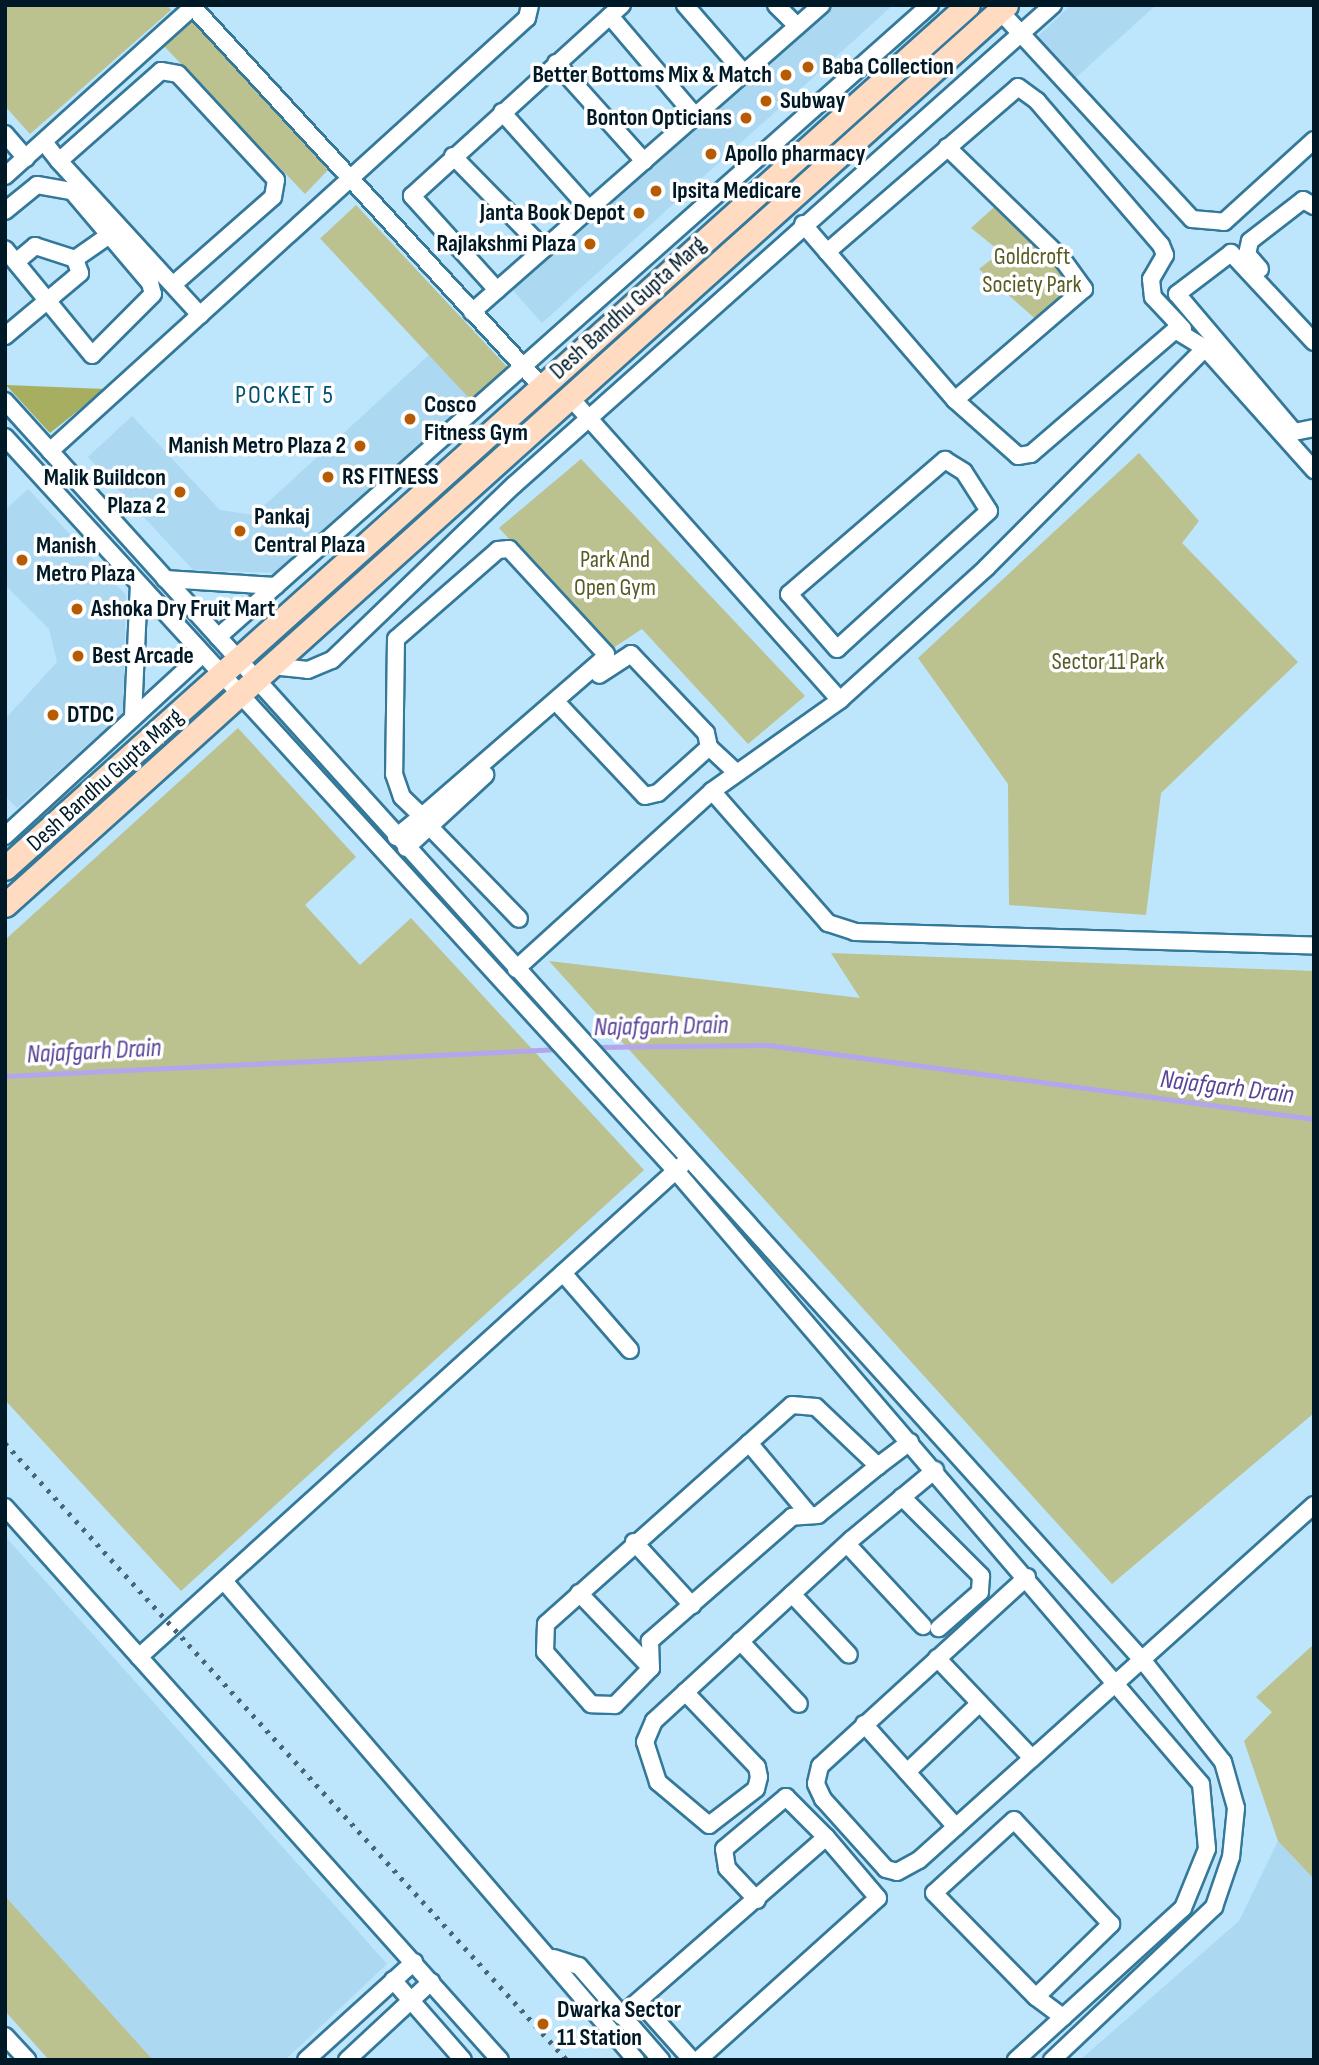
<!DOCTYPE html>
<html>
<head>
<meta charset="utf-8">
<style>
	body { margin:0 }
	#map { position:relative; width:1319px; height:2065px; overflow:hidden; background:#bde5fb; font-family:"Sofia Sans Condensed",sans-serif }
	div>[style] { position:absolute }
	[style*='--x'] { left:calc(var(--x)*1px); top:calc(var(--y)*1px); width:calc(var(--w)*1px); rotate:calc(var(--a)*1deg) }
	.built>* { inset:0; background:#acd8f1 }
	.green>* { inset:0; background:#bbc18f; transform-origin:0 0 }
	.forest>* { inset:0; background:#a7ae60 }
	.stream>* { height:4.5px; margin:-2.25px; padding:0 2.25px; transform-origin:2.25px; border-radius:2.25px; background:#b4a6ed }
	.roads { filter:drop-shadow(2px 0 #34789a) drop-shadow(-2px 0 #34789a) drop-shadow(0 2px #34789a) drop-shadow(0 -2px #34789a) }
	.street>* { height:16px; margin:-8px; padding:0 8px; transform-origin:8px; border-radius:8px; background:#fff }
	.secondary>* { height:23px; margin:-11.5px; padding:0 11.5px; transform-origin:11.5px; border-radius:11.5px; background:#ffdcc1 }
	.rail>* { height:4.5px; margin-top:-2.25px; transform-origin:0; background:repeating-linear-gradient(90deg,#476676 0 3.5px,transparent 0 10.5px) }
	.dots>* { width:19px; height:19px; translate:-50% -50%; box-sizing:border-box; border:4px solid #fff; border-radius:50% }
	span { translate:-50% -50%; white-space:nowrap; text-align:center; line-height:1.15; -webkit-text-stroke:7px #fff; paint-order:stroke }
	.poi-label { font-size:24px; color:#001926; font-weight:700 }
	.left { translate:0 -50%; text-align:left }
	.right { translate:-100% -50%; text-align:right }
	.park-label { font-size:24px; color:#585c23 }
	.street-label { font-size:24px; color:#001926 }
	.neighbourhood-label { font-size:26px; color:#005272; letter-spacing:2px }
	.water-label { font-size:26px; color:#5b4397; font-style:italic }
	.frame { position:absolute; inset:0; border:7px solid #001926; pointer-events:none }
</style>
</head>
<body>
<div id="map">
	<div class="built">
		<i style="clip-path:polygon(829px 5px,893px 5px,542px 323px,510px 287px)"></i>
		<i style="clip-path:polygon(1071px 5px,1156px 5px,1060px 92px,1023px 50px)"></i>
		<i style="clip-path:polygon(430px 354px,475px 402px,281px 573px,193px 570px,88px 457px,132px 416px,220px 510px,254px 515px)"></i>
		<i style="clip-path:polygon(28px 489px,126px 595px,123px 713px,17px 808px,5px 796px,5px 719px,57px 662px,49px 629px,5px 585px,5px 510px)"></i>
		<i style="clip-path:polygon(5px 1536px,387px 1964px,285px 2060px,153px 2060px,5px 1896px)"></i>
		<i style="clip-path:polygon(1278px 1841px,1314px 1879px,1314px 2060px,1080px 2060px,1239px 1921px)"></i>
	</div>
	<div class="green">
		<i style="clip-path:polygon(5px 5px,167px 5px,171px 10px,30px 134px,5px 106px)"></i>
		<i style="clip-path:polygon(191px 19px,328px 170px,305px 194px,164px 46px)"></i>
		<i style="clip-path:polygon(1001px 201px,1043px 230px,1092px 281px,1039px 322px,979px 269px,1001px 252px,971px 228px)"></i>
		<i style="left:356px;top:205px;width:224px;height:49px;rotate:47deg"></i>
		<i style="clip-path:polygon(1139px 453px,1199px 521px,1182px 543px,1298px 662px,1161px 793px,1146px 915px,1009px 905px,1008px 784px,918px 658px)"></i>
		<i style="clip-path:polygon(581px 459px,805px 696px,748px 744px,642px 629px,610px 650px,499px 528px)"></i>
		<i style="clip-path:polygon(238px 728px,356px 857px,305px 905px,360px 965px,411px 918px,644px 1170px,181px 1591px,5px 1400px,5px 940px)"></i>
		<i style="clip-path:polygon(831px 953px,1314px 971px,1314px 1413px,1112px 1584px,549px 961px,860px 998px)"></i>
		<i style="clip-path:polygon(1314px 1644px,1314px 1879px,1278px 1841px,1244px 1741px,1272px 1712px,1256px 1697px)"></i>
		<i style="clip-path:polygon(5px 1896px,153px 2060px,49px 2060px,5px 2011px)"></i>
	</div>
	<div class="forest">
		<i style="clip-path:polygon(6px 385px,105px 389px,50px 433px)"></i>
	</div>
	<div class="stream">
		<i style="--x:595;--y:1047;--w:173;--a:-0.7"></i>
		<i style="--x:768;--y:1045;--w:551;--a:7.72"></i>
		<i style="--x:5;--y:1076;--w:555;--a:-2.79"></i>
	</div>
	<div class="roads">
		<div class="street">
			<i style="--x:191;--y:5;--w:522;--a:47.41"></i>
			<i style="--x:685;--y:5;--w:90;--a:49.1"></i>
			<i style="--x:776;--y:5;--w:30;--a:45"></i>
			<i style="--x:1000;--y:11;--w:283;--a:47.3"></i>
			<i style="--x:1192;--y:219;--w:32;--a:5"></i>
			<i style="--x:1224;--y:222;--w:122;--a:-42.3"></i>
			<i style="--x:610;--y:16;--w:131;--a:49.6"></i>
			<i style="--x:556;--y:63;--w:132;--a:48.1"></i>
			<i style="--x:502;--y:112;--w:130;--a:48.1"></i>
			<i style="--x:5;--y:134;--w:32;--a:49"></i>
			<i style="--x:44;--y:142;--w:24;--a:52"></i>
			<i style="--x:59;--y:161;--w:136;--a:-41.4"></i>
			<i style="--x:161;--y:71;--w:17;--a:10"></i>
			<i style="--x:178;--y:74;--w:144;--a:47.2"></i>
			<i style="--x:276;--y:180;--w:17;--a:100"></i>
			<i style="--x:273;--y:197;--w:133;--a:138.7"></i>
			<i style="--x:947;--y:147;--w:162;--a:44.2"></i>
			<i style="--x:1063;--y:260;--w:36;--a:54"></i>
			<i style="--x:1084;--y:289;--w:170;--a:139.3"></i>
			<i style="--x:453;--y:156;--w:130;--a:45.6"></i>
			<i style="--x:59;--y:161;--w:209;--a:47.5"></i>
			<i style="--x:5;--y:176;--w:253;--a:-42"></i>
			<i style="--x:5;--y:211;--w:41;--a:-39.1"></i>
			<i style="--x:37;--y:185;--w:36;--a:10"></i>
			<i style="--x:72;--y:191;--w:121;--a:49.7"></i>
			<i style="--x:150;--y:283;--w:11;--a:75"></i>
			<i style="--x:153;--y:294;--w:86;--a:135"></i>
			<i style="--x:92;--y:355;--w:137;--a:-129.4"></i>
			<i style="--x:803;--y:224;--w:233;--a:49.2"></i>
			<i style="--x:955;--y:400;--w:84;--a:41.6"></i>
			<i style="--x:1018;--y:456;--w:13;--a:-9"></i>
			<i style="--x:1031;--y:454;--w:190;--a:-40.7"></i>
			<i style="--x:1175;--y:330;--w:35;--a:31"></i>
			<i style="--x:827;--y:252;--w:252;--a:-40.8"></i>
			<i style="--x:1018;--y:87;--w:24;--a:36"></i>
			<i style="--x:1037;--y:101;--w:190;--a:49.3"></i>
			<i style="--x:1161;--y:245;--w:11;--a:68"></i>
			<i style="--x:1165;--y:255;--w:28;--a:120"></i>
			<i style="--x:1151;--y:279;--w:18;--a:84"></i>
			<i style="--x:1153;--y:297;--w:44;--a:46.8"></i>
			<i style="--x:16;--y:262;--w:25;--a:-40"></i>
			<i style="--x:35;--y:246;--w:42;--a:18"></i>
			<i style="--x:75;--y:259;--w:40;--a:-34.9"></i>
			<i style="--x:1260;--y:269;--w:20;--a:-131"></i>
			<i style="--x:1247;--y:254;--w:13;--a:-77"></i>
			<i style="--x:1250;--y:241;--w:67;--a:-37.7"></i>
			<i style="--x:1303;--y:200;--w:13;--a:29"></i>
			<i style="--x:497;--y:290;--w:127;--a:-132.1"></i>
			<i style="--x:412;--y:196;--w:284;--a:-42.3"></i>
			<i style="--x:472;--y:312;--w:465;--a:-41.3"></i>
			<i style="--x:5;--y:336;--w:98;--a:-40"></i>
			<i style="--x:80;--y:273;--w:15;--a:-110"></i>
			<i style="--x:1314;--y:342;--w:122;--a:-133"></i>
			<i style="--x:1231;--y:253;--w:68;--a:142.8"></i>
			<i style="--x:1177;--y:294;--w:181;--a:49.7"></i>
			<i style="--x:1294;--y:432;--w:20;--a:-11"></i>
			<i style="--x:569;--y:396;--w:407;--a:48.3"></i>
			<i style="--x:5;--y:401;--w:1699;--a:47.91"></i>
			<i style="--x:1144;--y:1662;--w:127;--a:51.7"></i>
			<i style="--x:1223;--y:1762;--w:48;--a:74.2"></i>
			<i style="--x:1236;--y:1808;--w:49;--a:95.8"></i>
			<i style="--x:1231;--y:1857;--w:53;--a:108.8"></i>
			<i style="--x:1214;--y:1907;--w:223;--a:136.6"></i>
			<i style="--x:5;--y:437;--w:994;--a:47.57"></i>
			<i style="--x:676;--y:1171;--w:807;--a:49.42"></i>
			<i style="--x:1201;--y:1784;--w:65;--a:84.7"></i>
			<i style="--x:1207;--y:1849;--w:64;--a:112.1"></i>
			<i style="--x:1183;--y:1908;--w:226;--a:137.7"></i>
			<i style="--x:50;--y:451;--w:644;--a:-42.23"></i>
			<i style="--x:527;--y:18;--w:13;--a:-77"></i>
			<i style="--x:945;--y:460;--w:22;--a:32"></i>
			<i style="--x:964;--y:472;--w:46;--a:57.3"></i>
			<i style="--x:989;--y:511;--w:205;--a:137.8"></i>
			<i style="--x:837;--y:649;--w:73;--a:-131.1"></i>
			<i style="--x:789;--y:594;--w:206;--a:-40.7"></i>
			<i style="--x:165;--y:579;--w:111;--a:3.6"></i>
			<i style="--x:218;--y:637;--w:952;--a:-41.59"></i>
			<i style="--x:271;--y:666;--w:37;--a:6"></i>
			<i style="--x:308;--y:670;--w:26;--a:-23"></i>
			<i style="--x:332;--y:660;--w:252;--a:-43.9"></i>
			<i style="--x:514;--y:485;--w:722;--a:-41.69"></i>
			<i style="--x:561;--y:707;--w:122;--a:46.7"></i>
			<i style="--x:645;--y:796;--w:13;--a:-13"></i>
			<i style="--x:658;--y:793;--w:69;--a:-42"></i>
			<i style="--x:709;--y:747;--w:14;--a:-102"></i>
			<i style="--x:706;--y:733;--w:109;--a:-133.5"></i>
			<i style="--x:631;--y:654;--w:38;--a:147"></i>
			<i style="--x:133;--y:716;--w:130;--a:-87.4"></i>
			<i style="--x:709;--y:747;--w:38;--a:43"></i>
			<i style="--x:712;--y:791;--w:176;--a:48.7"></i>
			<i style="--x:828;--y:923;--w:28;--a:18"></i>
			<i style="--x:855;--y:932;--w:459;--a:1.7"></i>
			<i style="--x:429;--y:826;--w:129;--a:45.9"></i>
			<i style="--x:5;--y:836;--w:268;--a:-42.6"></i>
			<i style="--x:396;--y:837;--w:33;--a:-39"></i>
			<i style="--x:422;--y:816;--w:238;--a:-40.9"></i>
			<i style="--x:602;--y:660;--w:7;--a:-56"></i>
			<i style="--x:606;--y:654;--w:143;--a:-132.7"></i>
			<i style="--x:509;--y:549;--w:11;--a:175"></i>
			<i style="--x:498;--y:550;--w:135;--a:138.9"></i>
			<i style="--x:396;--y:639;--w:135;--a:90.8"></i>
			<i style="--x:394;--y:774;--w:24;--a:71"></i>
			<i style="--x:402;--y:797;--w:28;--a:44"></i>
			<i style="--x:406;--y:848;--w:108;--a:-42.7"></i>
			<i style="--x:516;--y:969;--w:265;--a:-42.2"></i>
			<i style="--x:712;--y:791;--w:157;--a:-35.4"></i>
			<i style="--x:840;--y:700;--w:197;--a:-42.1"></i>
			<i style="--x:986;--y:568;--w:310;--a:-45.1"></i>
			<i style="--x:1205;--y:348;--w:164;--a:48.2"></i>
			<i style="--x:563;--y:1273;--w:102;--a:49"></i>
			<i style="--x:749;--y:1443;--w:90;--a:50"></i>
			<i style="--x:878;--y:1466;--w:77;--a:140.8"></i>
			<i style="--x:818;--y:1515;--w:26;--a:176"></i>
			<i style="--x:792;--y:1517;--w:189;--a:138.9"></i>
			<i style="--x:650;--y:1641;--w:27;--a:88"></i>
			<i style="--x:651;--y:1668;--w:52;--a:134.2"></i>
			<i style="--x:615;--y:1705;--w:24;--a:-178"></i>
			<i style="--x:591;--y:1704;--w:69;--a:-131.5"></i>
			<i style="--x:545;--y:1652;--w:28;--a:-88"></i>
			<i style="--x:546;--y:1624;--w:329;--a:-41.7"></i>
			<i style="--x:792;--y:1405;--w:24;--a:5"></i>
			<i style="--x:816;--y:1407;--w:86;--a:43.6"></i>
			<i style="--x:878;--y:1466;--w:40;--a:-37"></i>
			<i style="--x:902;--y:1497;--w:112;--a:45"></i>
			<i style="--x:981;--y:1576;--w:16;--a:94"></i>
			<i style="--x:980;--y:1592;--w:55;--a:138.7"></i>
			<i style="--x:5;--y:1507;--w:742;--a:48.17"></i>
			<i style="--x:634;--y:1542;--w:86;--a:47.4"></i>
			<i style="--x:847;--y:1544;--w:112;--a:47.2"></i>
			<i style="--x:1027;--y:1577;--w:280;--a:137.6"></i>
			<i style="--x:820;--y:1766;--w:18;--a:103"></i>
			<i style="--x:816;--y:1784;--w:17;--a:65"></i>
			<i style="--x:823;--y:1799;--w:94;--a:48"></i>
			<i style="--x:886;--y:1869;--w:11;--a:15"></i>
			<i style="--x:897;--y:1872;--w:25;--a:-29"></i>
			<i style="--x:919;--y:1860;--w:531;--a:-41.95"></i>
			<i style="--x:224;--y:1581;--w:632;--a:49.3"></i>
			<i style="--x:579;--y:1593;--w:104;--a:46.2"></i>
			<i style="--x:792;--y:1594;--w:83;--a:46.9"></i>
			<i style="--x:740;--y:1641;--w:86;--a:46.9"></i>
			<i style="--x:139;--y:1657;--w:733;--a:-42.18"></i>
			<i style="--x:937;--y:1658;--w:138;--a:46.5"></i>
			<i style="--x:685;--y:1692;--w:104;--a:46.2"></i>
			<i style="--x:757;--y:1767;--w:10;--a:79"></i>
			<i style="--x:759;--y:1777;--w:12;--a:104"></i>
			<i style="--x:756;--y:1789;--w:59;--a:142.5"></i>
			<i style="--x:709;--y:1825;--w:67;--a:-139.9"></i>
			<i style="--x:658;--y:1782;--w:42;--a:-108"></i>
			<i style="--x:645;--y:1742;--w:23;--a:-67"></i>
			<i style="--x:654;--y:1721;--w:269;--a:-42.6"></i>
			<i style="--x:852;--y:1539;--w:108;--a:-39.7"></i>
			<i style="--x:864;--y:1724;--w:138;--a:48.2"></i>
			<i style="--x:907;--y:1772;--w:100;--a:-43.4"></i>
			<i style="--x:757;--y:1900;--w:44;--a:-133.2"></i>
			<i style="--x:727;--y:1868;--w:19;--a:-99"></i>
			<i style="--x:724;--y:1849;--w:81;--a:-40"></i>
			<i style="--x:786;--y:1797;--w:57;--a:45"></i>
			<i style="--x:554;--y:1958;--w:26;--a:18"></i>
			<i style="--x:579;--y:1966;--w:125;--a:48.9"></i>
			<i style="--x:393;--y:1980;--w:106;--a:48.8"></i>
			<i style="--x:1036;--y:1997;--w:105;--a:-44.2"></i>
			<i style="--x:1111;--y:1924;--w:142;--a:-133"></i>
			<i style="--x:1014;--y:1820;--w:108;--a:137.6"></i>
			<i style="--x:934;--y:1893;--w:146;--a:45.6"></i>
			<i style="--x:1036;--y:1997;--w:34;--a:37"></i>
			<i style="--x:639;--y:2001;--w:79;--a:48.1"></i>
			<i style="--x:621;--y:2016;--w:272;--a:-41.1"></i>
			<i style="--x:826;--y:1837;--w:80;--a:49.6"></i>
			<i style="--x:878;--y:1898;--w:242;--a:138"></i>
			<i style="--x:5;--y:2036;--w:33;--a:47"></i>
			<i style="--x:306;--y:2060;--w:146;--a:-42.2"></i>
			<i style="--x:347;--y:2060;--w:115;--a:-42.9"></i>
		</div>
		<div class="secondary">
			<i style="--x:5;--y:868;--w:1293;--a:-41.87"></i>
			<i style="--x:5;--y:905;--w:1346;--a:-41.96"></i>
		</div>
	</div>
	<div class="rail">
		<i style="--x:5;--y:1443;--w:835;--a:47.67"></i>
	</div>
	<div class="dots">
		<i style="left:808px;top:67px;background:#b75b02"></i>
		<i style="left:786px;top:75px;background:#b75b02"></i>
		<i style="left:766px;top:101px;background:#b75b02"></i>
		<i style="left:746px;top:118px;background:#b75b02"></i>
		<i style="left:711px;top:154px;background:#b75b02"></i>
		<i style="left:656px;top:191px;background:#b75b02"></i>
		<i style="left:639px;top:213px;background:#b75b02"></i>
		<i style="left:590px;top:244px;background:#b75b02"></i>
		<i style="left:410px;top:419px;background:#b75b02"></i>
		<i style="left:360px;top:446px;background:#b75b02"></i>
		<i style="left:328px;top:477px;background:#b75b02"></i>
		<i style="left:180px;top:492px;background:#b75b02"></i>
		<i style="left:240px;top:531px;background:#b75b02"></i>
		<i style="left:22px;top:560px;background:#b75b02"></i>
		<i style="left:77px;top:609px;background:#b75b02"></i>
		<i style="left:78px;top:656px;background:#b75b02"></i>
		<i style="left:53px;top:715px;background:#b75b02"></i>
		<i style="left:543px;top:2024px;background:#b75b02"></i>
	</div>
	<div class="poi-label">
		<span class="left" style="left:822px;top:67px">Baba Collection</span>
		<span class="right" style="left:772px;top:75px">Better Bottoms Mix &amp; Match</span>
		<span class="left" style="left:780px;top:101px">Subway</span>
		<span class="right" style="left:732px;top:118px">Bonton Opticians</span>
		<span class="left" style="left:725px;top:154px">Apollo pharmacy</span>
		<span class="left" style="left:672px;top:191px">Ipsita Medicare</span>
		<span class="right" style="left:625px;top:213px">Janta Book Depot</span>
		<span class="right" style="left:576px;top:244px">Rajlakshmi Plaza</span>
		<span class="left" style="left:424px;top:419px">Cosco<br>Fitness Gym</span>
		<span class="right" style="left:346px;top:446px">Manish Metro Plaza 2</span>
		<span class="left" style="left:342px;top:477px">RS FITNESS</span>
		<span class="right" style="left:166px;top:492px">Malik Buildcon<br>Plaza 2</span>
		<span class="left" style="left:254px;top:531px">Pankaj<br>Central Plaza</span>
		<span class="left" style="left:36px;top:560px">Manish<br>Metro Plaza</span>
		<span class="left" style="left:91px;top:609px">Ashoka Dry Fruit Mart</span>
		<span class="left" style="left:92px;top:656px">Best Arcade</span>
		<span class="left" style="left:67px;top:715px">DTDC</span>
		<span class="left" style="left:557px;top:2024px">Dwarka Sector<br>11 Station</span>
	</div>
	<div class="park-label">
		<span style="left:1032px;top:271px">Goldcroft<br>Society Park</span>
		<span style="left:615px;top:574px">Park And<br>Open Gym</span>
		<span style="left:1108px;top:662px">Sector 11 Park</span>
	</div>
	<div class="street-label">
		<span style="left:628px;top:308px;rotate:-42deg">Desh Bandhu Gupta Marg</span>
		<span style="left:105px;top:780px;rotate:-42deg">Desh Bandhu Gupta Marg</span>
	</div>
	<div class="neighbourhood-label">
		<span style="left:285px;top:396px">POCKET 5</span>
	</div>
	<div class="water-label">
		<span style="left:661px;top:1027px;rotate:-1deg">Najafgarh Drain</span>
		<span style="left:94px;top:1052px;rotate:-3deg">Najafgarh Drain</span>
		<span style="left:1227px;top:1088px;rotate:7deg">Najafgarh Drain</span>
	</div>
	<div class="frame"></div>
</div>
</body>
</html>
